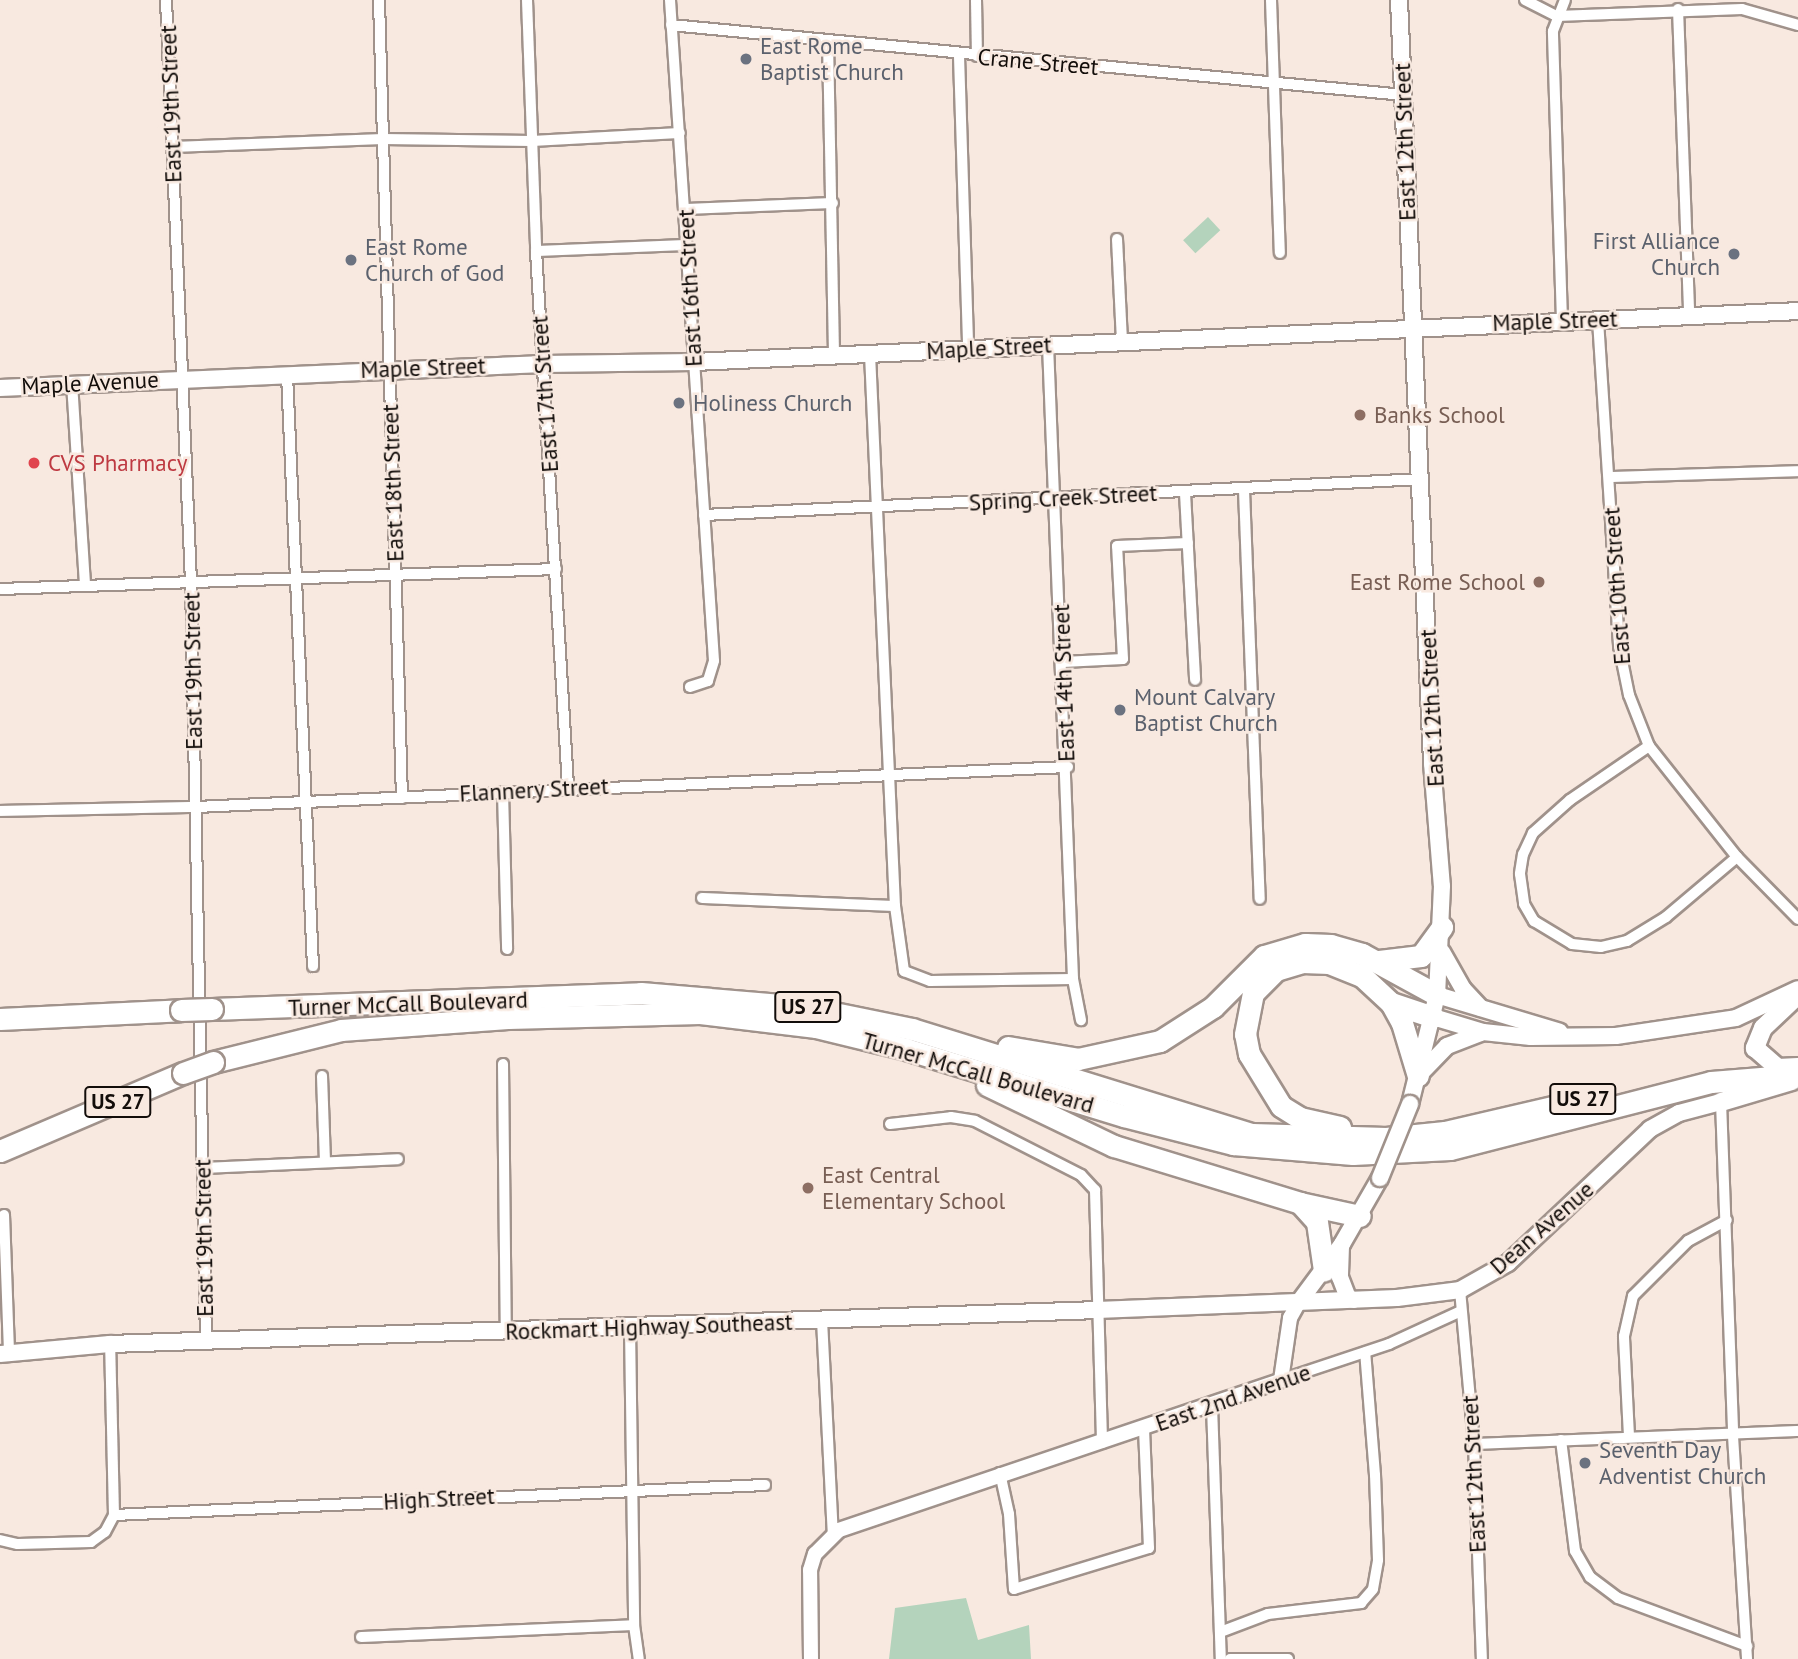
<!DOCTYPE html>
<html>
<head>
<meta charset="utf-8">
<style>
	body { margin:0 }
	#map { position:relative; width:1798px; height:1659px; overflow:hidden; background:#f8e9e0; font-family:"PT Sans",sans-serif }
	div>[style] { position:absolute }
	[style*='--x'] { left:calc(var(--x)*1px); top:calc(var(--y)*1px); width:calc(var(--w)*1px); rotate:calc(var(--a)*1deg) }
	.green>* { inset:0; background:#b4d3bc; transform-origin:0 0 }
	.roads { filter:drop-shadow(2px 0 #a0928b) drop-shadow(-2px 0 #a0928b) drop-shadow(0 2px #a0928b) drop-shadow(0 -2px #a0928b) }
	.minor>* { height:10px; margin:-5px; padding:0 5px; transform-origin:5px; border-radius:5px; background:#fff }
	.tertiary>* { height:14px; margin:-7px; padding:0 7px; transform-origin:7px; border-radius:7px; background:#fff }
	.secondary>* { height:16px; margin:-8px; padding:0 8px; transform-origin:8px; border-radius:8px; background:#fff }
	.primary>* { height:18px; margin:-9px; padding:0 9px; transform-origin:9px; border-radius:9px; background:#fff }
	.motorway>* { height:21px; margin:-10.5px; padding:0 10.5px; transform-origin:10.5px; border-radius:10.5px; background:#fff }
	.bridges { filter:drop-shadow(2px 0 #a0928b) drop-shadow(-2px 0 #a0928b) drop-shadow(0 2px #a0928b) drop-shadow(0 -2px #a0928b) }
	.secondary-bridge>* { height:16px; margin:-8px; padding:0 8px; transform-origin:8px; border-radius:8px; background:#fff }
	.motorway-bridge>* { height:21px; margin:-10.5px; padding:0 10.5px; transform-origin:10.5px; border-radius:10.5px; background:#fff }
	.dots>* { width:19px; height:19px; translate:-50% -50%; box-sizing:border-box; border:4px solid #f8e9e0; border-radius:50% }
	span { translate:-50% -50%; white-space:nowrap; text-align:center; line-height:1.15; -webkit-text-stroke:5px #f8e9e0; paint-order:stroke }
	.shield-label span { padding:2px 5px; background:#f8e9e0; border:2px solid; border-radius:5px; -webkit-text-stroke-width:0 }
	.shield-label { font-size:21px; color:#120d0a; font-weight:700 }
	.worship-label { font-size:23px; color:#5b616d }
	.left { translate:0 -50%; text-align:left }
	.right { translate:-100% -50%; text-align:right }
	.street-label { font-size:23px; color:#120d0a }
	.education-label { font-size:23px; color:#785e54 }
	.health-label { font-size:23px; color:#be3a42 }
</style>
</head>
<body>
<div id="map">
	<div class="green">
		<i style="left:1208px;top:217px;width:18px;height:34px;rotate:47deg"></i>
		<i style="clip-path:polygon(966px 1598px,978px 1640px,1029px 1625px,1031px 1659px,889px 1659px,895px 1608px)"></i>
	</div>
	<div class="roads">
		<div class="minor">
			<i style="--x:166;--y:0;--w:583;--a:87.54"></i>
			<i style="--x:191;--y:582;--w:760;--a:88.87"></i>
			<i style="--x:379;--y:0;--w:798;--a:88.35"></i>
			<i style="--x:527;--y:0;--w:251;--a:87.9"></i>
			<i style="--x:536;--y:251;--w:537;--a:86.58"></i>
			<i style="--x:670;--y:0;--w:662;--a:86.19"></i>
			<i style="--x:714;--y:661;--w:21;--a:107"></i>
			<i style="--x:708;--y:681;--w:19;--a:162"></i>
			<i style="--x:976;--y:0;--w:56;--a:89"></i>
			<i style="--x:1271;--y:0;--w:253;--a:88"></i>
			<i style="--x:1525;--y:0;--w:36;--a:27"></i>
			<i style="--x:1557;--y:16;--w:185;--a:-2.2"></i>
			<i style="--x:1742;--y:9;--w:58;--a:15.9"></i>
			<i style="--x:1678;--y:9;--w:305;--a:87.9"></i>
			<i style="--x:671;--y:25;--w:736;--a:5.46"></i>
			<i style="--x:828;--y:41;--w:313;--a:88.9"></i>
			<i style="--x:959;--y:56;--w:294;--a:88.2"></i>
			<i style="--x:173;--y:147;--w:210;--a:-2.2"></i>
			<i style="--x:383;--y:139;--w:149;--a:0.8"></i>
			<i style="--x:532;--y:141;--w:148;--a:-3.1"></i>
			<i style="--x:685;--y:209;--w:148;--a:-2.3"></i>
			<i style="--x:1117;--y:239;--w:101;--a:87.2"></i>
			<i style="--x:536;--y:251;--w:150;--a:-2.3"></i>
			<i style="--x:1598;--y:320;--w:327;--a:86.3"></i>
			<i style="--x:1619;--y:646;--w:50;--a:78.5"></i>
			<i style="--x:1629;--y:695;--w:55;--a:68.6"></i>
			<i style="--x:1649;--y:746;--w:142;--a:51.6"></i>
			<i style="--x:1737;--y:857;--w:87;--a:45.5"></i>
			<i style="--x:1562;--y:321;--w:290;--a:-91.8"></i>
			<i style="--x:1553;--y:31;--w:33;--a:-69"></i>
			<i style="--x:1048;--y:345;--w:634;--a:87.74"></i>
			<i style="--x:1073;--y:979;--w:42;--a:79"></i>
			<i style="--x:870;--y:354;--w:553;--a:87.41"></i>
			<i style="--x:895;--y:906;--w:66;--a:82.1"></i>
			<i style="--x:904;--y:971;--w:28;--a:21"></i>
			<i style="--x:930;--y:981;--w:143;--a:-0.8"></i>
			<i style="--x:287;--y:374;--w:593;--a:87.49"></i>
			<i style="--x:72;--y:383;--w:203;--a:86.3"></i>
			<i style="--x:1609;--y:477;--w:189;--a:-1.8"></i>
			<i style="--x:1244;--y:490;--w:409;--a:87.8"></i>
			<i style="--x:1185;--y:493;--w:187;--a:86.9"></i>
			<i style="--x:704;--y:515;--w:718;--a:-2.87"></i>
			<i style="--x:0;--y:589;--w:556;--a:-2.06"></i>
			<i style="--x:1063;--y:662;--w:60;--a:-2.9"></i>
			<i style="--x:1123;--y:659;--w:113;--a:-93"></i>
			<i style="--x:1117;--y:546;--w:71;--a:-2.4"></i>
			<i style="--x:1649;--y:746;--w:96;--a:145.6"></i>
			<i style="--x:1570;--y:800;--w:50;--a:138.3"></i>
			<i style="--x:1533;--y:833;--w:23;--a:115"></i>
			<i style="--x:1523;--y:854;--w:20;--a:99"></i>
			<i style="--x:1520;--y:874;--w:30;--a:82"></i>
			<i style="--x:1524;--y:904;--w:20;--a:60"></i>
			<i style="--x:1534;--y:921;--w:44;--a:31.2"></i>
			<i style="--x:1572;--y:944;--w:29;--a:6"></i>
			<i style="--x:1601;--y:947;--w:27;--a:-13"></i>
			<i style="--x:1627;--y:941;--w:46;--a:-31.6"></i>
			<i style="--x:1666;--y:917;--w:93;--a:-40.2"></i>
			<i style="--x:503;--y:792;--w:157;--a:88.5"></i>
			<i style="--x:0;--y:811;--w:196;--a:-1.2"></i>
			<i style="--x:196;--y:807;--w:873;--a:-2.63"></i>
			<i style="--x:702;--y:898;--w:193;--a:2.4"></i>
			<i style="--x:503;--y:1064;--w:268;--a:89.4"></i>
			<i style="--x:322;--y:1076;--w:86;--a:88"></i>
			<i style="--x:1721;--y:1102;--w:334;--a:87.9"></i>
			<i style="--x:1733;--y:1436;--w:223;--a:86.4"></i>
			<i style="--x:890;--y:1124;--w:61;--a:-6.5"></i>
			<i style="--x:951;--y:1117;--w:24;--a:9"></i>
			<i style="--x:975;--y:1121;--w:119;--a:27"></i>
			<i style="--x:1081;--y:1175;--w:21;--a:47"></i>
			<i style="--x:1095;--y:1190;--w:253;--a:88.4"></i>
			<i style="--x:203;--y:1168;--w:195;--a:-2.6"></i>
			<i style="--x:4;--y:1215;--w:138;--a:87.9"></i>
			<i style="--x:1460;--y:1290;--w:155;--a:84.8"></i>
			<i style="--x:1474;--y:1444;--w:215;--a:87.9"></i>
			<i style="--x:822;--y:1320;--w:215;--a:87.1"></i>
			<i style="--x:630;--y:1327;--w:298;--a:89.2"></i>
			<i style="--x:634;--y:1625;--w:34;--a:82"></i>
			<i style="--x:1281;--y:1380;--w:114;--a:-18.4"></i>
			<i style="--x:1389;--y:1344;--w:79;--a:-24.6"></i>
			<i style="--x:1212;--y:1406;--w:253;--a:88"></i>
			<i style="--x:1629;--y:1436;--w:100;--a:-92.9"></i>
			<i style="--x:1624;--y:1336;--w:41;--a:-77.3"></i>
			<i style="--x:1633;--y:1296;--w:78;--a:-45"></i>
			<i style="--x:1688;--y:1241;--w:44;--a:-28.3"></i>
			<i style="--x:1561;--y:1440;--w:112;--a:82.8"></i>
			<i style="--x:1575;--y:1551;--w:30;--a:60"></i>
			<i style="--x:1590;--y:1577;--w:35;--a:37"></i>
			<i style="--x:1618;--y:1598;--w:138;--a:20.4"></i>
			<i style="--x:1474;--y:1444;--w:324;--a:-2.3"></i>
			<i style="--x:1000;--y:1473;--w:42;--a:77.6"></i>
			<i style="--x:1009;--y:1514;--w:75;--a:86.2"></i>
			<i style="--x:1014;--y:1589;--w:141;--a:-16.9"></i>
			<i style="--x:1149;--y:1548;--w:120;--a:-92.4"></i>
			<i style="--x:114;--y:1515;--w:652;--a:-2.64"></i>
			<i style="--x:0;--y:1540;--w:18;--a:13"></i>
			<i style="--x:18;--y:1544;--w:73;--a:-1.6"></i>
			<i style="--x:91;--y:1542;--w:17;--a:-36"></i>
			<i style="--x:105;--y:1532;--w:19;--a:-62"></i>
			<i style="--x:114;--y:1515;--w:171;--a:-91.3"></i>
			<i style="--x:1223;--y:1631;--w:48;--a:-20.7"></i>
			<i style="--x:1268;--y:1614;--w:94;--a:-6.7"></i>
			<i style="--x:1361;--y:1603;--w:18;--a:-49"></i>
			<i style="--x:1373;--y:1589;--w:29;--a:-80"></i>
			<i style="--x:1378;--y:1560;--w:85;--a:-92"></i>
			<i style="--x:1375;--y:1475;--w:123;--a:-94.6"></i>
			<i style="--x:361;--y:1637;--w:273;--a:-2.5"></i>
			<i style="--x:1230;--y:1659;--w:58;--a:0"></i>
		</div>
		<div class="tertiary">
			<i style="--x:811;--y:1659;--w:89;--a:-90.6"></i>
			<i style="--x:810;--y:1570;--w:17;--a:-73"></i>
			<i style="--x:815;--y:1554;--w:34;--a:-45"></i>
			<i style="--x:839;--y:1530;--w:467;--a:-18.7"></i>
			<i style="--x:1281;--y:1380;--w:63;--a:-81.7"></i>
			<i style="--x:1290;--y:1318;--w:18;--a:-61"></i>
		</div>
		<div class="secondary">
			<i style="--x:1399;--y:0;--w:764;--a:87.52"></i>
			<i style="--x:1432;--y:763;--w:123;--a:85.4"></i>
			<i style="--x:1442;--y:886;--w:109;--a:92.6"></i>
			<i style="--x:1437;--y:995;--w:112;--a:103.9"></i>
			<i style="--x:0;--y:388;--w:545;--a:-2.53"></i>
			<i style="--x:544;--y:364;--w:150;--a:-0.8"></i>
			<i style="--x:694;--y:362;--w:1105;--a:-2.64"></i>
			<i style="--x:1442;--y:952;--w:43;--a:60.4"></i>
			<i style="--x:1463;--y:989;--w:26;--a:47"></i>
			<i style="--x:1437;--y:995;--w:128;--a:16.7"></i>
			<i style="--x:1433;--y:1017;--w:52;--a:16.7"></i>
			<i style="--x:1483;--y:1032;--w:48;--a:5.9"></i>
			<i style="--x:1531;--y:1037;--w:85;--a:-0.7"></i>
			<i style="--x:1616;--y:1036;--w:121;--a:-8.5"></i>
			<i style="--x:1736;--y:1018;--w:68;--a:-25.1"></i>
			<i style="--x:1420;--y:1074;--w:39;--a:-46"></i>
			<i style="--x:1447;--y:1046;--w:36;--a:-21"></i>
			<i style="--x:1341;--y:1246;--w:31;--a:92"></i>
			<i style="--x:1340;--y:1277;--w:22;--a:69"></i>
			<i style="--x:1348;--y:1298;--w:6;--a:18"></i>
			<i style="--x:1299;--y:1302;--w:72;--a:-53.4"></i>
			<i style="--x:1342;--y:1244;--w:76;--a:-60.1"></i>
			<i style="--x:0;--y:1354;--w:110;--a:-5.2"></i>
			<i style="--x:110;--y:1344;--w:988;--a:-1.97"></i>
			<i style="--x:1097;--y:1310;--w:300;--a:-2.3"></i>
			<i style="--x:1397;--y:1298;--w:64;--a:-7.2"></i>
			<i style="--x:1460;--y:1290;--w:55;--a:-29.4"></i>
			<i style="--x:1508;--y:1263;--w:195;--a:-43.3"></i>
			<i style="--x:1650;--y:1129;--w:33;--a:-29"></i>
			<i style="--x:1679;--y:1113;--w:43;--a:-14.7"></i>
		</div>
		<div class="primary">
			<i style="--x:1798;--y:995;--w:48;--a:136.7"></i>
			<i style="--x:1763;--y:1028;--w:22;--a:112"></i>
			<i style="--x:1755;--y:1048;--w:30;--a:41"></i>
			<i style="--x:1778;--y:1068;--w:20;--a:-3"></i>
			<i style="--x:1721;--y:1102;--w:74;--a:-16.5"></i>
		</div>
		<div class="motorway">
			<i style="--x:1379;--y:961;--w:42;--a:-6.8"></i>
			<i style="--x:1421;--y:956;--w:36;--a:-54"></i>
			<i style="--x:1391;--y:1003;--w:44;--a:18.4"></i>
			<i style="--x:212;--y:1009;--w:429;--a:-2.1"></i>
			<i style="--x:641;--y:993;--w:164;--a:4.9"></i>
			<i style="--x:804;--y:1007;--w:110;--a:11.5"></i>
			<i style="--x:912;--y:1029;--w:356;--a:17.2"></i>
			<i style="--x:1252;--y:1134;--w:134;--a:1.7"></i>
			<i style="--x:1386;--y:1138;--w:59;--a:-5.8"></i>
			<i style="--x:1445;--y:1132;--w:150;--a:-13.1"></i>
			<i style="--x:0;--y:1019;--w:181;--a:-2.8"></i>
			<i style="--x:1008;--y:1047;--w:71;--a:9.7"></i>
			<i style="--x:1078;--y:1059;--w:84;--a:-12.4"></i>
			<i style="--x:1160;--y:1041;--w:63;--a:-32.7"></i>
			<i style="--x:1213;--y:1007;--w:72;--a:-45"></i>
			<i style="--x:1264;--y:956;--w:43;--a:-16.3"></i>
			<i style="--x:1305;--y:944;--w:26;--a:2"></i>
			<i style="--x:1331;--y:945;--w:32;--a:16"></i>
			<i style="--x:1362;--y:954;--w:85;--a:28.7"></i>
			<i style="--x:213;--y:1062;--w:132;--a:-14"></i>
			<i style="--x:341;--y:1030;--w:167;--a:-4.1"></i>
			<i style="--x:508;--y:1018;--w:192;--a:-1.5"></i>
			<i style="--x:700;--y:1013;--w:117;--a:6.9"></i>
			<i style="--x:816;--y:1027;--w:93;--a:13.7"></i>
			<i style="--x:906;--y:1049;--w:228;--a:17.1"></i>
			<i style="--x:1124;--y:1116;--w:113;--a:14.4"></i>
			<i style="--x:1233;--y:1144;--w:120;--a:4.8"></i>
			<i style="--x:1353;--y:1154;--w:97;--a:-3"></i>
			<i style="--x:1450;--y:1149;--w:269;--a:-14.4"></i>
			<i style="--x:1711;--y:1082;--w:87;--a:-4.6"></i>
			<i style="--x:987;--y:1085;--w:141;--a:25.7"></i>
			<i style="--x:1114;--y:1146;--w:195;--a:17"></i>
			<i style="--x:1300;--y:1203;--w:61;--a:12.2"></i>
			<i style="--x:1340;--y:1127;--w:41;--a:-167.3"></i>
			<i style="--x:1300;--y:1118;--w:22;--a:-148"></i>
			<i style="--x:1281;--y:1106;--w:61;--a:-121.6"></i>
			<i style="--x:1249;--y:1054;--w:20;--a:-101"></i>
			<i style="--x:1245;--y:1034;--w:42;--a:-79"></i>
			<i style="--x:1253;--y:993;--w:33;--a:-45"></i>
			<i style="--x:1276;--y:970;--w:27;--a:-17"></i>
			<i style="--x:1302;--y:962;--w:27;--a:2"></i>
			<i style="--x:1329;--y:963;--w:37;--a:22"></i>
			<i style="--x:1363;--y:977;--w:38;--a:43"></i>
			<i style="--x:1391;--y:1003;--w:23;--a:61"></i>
			<i style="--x:1402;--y:1023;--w:55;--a:73.2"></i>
			<i style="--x:0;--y:1151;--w:199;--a:-23.1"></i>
			<i style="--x:1300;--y:1203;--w:25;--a:48"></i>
			<i style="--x:1317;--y:1222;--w:49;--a:81.7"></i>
		</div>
	</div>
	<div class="bridges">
		<div class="secondary-bridge">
			<i style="--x:1380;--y:1178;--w:80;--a:-67.9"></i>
		</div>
		<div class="motorway-bridge">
			<i style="--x:181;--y:1010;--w:31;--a:-2"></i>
			<i style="--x:183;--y:1073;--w:32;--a:-20"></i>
		</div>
	</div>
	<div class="dots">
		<i style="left:746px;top:59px;background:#6b7280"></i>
		<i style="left:1734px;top:254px;background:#6b7280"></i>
		<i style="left:351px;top:260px;background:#6b7280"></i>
		<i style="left:679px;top:403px;background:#6b7280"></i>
		<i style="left:1360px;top:415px;background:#8d6e63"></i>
		<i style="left:34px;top:463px;background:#e0444e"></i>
		<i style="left:1539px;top:582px;background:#8d6e63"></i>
		<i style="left:1120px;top:710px;background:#6b7280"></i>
		<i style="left:808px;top:1188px;background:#8d6e63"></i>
		<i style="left:1585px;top:1463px;background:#6b7280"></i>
	</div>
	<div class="shield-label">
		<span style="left:808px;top:1007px">US 27</span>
		<span style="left:1583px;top:1099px">US 27</span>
		<span style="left:118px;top:1102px">US 27</span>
	</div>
	<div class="worship-label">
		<span class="left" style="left:760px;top:59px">East Rome<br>Baptist Church</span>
		<span class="right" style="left:1720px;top:254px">First Alliance<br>Church</span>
		<span class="left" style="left:365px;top:260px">East Rome<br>Church of God</span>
		<span class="left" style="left:693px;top:403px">Holiness Church</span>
		<span class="left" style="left:1134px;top:710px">Mount Calvary<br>Baptist Church</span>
		<span class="left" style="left:1599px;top:1463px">Seventh Day<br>Adventist Church</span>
	</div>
	<div class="street-label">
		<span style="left:1038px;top:62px;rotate:5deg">Crane Street</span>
		<span style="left:171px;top:104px;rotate:-92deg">East 19th Street</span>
		<span style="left:1405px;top:142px;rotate:-92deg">East 12th Street</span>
		<span style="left:690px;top:288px;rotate:-93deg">East 16th Street</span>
		<span style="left:1555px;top:321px;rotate:-2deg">Maple Street</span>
		<span style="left:989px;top:348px;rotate:-3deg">Maple Street</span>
		<span style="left:423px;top:368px;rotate:-2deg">Maple Street</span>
		<span style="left:90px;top:383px;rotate:-3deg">Maple Avenue</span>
		<span style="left:545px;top:394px;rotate:-94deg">East 17th Street</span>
		<span style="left:393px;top:483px;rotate:-92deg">East 18th Street</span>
		<span style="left:1063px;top:498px;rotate:-3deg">Spring Creek Street</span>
		<span style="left:1617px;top:586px;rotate:-94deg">East 10th Street</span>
		<span style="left:193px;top:671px;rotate:-91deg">East 19th Street</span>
		<span style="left:1064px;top:683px;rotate:-92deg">East 14th Street</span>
		<span style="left:1432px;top:708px;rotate:-93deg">East 12th Street</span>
		<span style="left:534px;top:790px;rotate:-3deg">Flannery Street</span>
		<span style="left:408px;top:1004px;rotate:-2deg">Turner McCall Boulevard</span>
		<span style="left:978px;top:1073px;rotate:16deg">Turner McCall Boulevard</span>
		<span style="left:1542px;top:1228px;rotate:-41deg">Dean Avenue</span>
		<span style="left:204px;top:1238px;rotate:-91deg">East 19th Street</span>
		<span style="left:649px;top:1327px;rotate:-2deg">Rockmart Highway Southeast</span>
		<span style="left:1233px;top:1398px;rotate:-19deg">East 2nd Avenue</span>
		<span style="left:1474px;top:1474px;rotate:-93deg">East 12th Street</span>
		<span style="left:439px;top:1499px;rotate:-3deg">High Street</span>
	</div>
	<div class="education-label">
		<span class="left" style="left:1374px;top:415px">Banks School</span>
		<span class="right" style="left:1525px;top:582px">East Rome School</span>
		<span class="left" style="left:822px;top:1188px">East Central<br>Elementary School</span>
	</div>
	<div class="health-label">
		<span class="left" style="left:48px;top:463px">CVS Pharmacy</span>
	</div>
</div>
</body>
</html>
